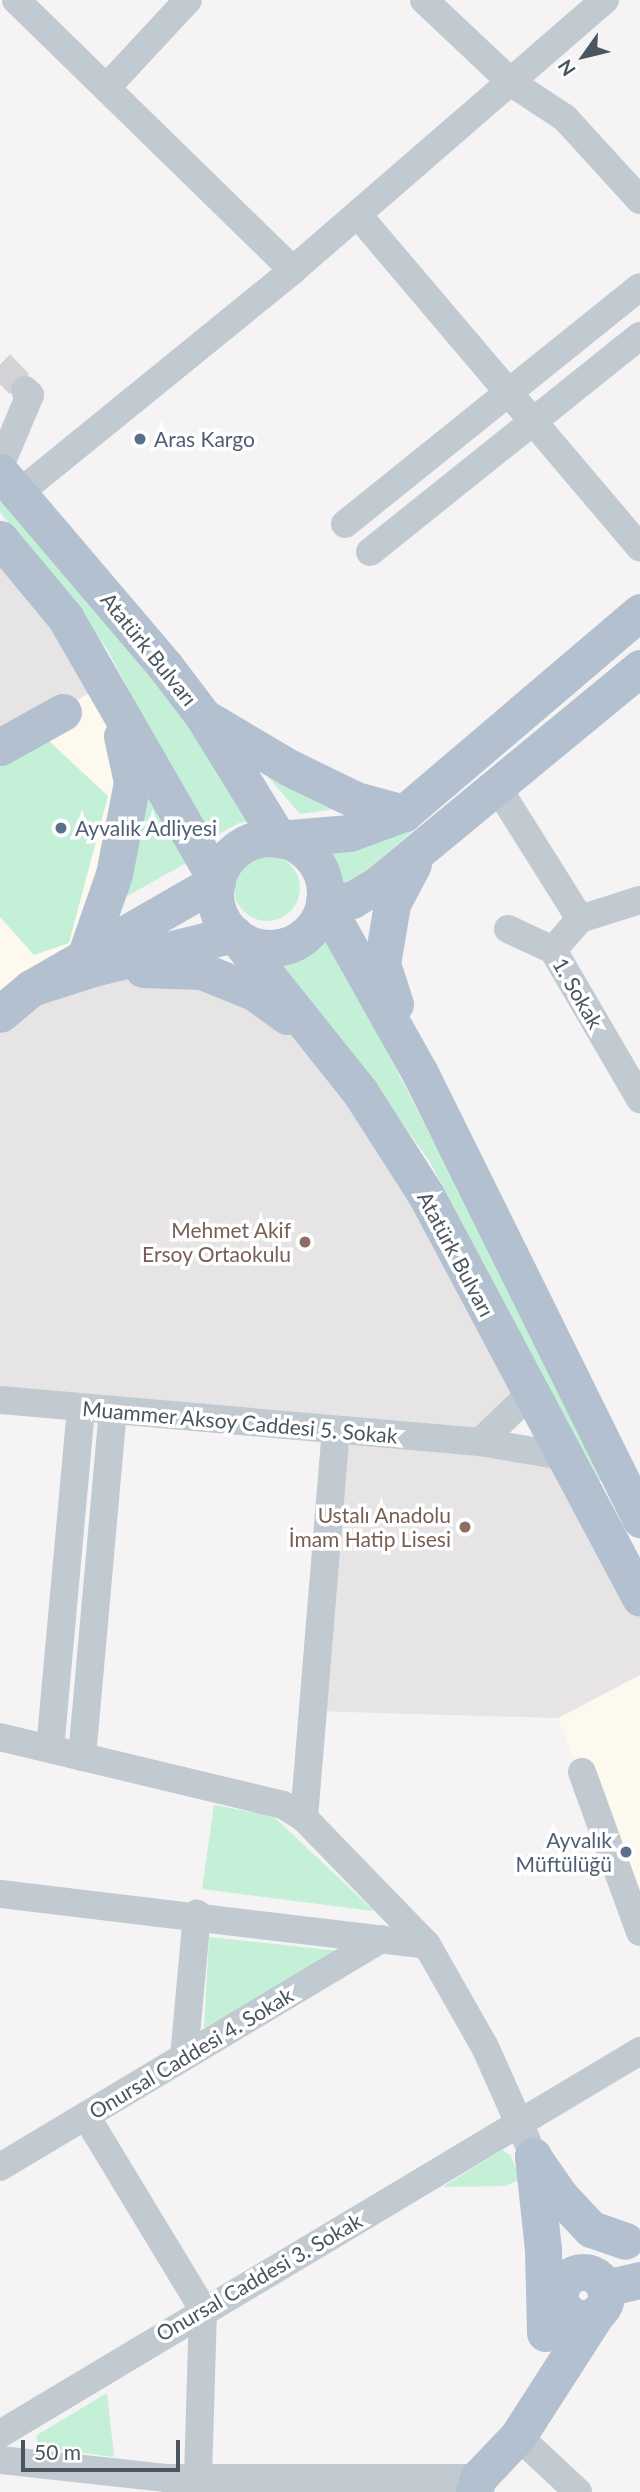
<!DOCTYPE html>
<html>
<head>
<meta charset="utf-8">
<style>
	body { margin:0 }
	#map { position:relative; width:640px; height:2492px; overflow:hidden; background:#f5f3f3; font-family:Lato,sans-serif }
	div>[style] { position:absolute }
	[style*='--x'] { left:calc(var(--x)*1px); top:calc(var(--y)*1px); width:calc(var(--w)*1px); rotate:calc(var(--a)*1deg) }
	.commercial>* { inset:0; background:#fdf9ef }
	.education>* { inset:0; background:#e6e4e5 }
	.green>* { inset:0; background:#c3f0d7 }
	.round { border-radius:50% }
	.minor-tunnel>* { height:28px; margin-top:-14px; transform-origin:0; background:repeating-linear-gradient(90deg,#d3d3d6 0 28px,transparent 0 42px) }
	.minor>* { height:28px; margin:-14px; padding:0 14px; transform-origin:14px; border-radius:14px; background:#c1c9d1 }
	.major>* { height:37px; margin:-18.5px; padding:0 18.5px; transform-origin:18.5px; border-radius:18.5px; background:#b3c0d0 }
	.major>.ring { margin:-18.5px; padding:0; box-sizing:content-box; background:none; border:37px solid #b3c0d0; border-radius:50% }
	.dots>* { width:19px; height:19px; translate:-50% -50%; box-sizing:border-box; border:4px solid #fff; border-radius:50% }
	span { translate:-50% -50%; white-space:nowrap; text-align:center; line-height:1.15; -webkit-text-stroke:7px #fff; paint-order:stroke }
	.service-label { font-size:21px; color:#4e5e75 }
	.left { translate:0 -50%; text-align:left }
	.right { translate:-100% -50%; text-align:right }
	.street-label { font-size:21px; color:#4a5560 }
	.education-label { font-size:21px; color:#785e54 }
	.north { position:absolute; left:549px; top:21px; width:70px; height:70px; -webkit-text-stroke:5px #fff; paint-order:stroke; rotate:236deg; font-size:19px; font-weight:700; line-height:28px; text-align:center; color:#4a5560 }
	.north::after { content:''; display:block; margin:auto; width:24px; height:32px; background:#4a5560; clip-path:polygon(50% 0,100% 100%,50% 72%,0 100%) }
	.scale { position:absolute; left:21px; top:2440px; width:159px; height:32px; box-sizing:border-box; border:4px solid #4a5560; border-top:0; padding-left:9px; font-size:21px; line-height:24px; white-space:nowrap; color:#4a5560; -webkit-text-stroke:5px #fff; paint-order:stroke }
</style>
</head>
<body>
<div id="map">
	<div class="commercial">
		<i style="clip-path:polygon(104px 684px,132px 782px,85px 957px,0 1014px,0 747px)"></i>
		<i style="clip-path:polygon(640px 1675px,640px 1932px,558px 1718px)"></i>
	</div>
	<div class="education">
		<i style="clip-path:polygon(0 539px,104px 684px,0 747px)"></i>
		<i style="clip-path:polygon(202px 971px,320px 1039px,530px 1394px,481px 1442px,563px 1456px,640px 1598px,640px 1675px,558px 1718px,313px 1711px,336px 1431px,0 1400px,0 1014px,31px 988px)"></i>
	</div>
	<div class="green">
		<i style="clip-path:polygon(0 490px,124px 641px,258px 821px,239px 823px,219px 834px,211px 847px,107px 649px,0 512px)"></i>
		<i style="clip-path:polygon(640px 630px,640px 636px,344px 890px,323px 848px)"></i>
		<i style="clip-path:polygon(49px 741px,108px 796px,69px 943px,34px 955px,0 917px,0 765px)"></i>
		<i style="clip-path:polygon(252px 758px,349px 807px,300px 814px)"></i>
		<i style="clip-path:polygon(148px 785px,188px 862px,122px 899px)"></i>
		<i class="round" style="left:234px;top:855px;width:66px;height:66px"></i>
		<i style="clip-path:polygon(330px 941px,607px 1478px,597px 1483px,430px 1162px,345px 1043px,277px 963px)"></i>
		<i style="clip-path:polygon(214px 1805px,273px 1816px,374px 1911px,202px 1889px)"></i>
		<i style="clip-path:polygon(209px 1937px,339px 1951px,204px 2028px)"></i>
		<i style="clip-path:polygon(502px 2150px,510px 2155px,521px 2179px,505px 2186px,443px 2187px)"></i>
		<i style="clip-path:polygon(107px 2393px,114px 2457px,37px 2447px,37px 2435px)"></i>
	</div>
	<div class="minor-tunnel">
		<i style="--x:0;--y:364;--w:36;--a:46"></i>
	</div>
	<div class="minor">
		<i style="--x:16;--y:0;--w:387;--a:44.3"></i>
		<i style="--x:424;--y:0;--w:121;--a:43.3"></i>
		<i style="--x:512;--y:83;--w:64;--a:33.4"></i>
		<i style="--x:565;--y:118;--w:111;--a:47.6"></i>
		<i style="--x:109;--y:85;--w:116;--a:-47.1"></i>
		<i style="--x:358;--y:215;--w:436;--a:49.7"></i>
		<i style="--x:0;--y:466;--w:77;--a:-67.1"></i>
		<i style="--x:30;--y:395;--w:7;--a:-135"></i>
		<i style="--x:19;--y:493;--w:353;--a:-39.1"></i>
		<i style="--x:293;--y:270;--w:413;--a:-40.9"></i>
		<i style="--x:345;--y:524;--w:378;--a:-38.8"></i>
		<i style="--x:370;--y:552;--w:346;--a:-38.7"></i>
		<i style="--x:496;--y:785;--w:158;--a:57.9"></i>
		<i style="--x:580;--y:919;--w:41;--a:131.1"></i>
		<i style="--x:553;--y:950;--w:173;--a:59.7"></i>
		<i style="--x:580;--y:919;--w:63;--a:-17.6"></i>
		<i style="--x:508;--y:929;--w:50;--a:25"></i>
		<i style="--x:530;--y:1394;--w:69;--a:136.2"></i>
		<i style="--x:480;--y:1442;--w:84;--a:9.6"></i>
		<i style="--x:0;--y:1400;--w:482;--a:5"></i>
		<i style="--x:0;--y:1737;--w:291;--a:13.5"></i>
		<i style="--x:283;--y:1805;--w:25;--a:32"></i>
		<i style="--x:304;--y:1818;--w:177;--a:45.9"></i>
		<i style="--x:50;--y:1749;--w:341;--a:-84.8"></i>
		<i style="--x:82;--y:1757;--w:346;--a:-84.9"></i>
		<i style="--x:582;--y:1772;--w:170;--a:70.1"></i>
		<i style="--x:304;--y:1818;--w:388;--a:-85.3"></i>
		<i style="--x:0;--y:1894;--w:430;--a:6.8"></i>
		<i style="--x:427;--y:1945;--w:117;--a:60.4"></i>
		<i style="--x:485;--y:2047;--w:103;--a:65.9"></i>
		<i style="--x:184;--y:2057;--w:144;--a:-84.8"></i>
		<i style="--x:86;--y:2116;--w:226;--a:58.8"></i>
		<i style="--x:203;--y:2309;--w:169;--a:91.7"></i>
		<i style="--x:0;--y:2167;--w:444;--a:-30.9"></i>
		<i style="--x:0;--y:2434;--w:746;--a:-30.9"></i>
		<i style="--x:518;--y:2436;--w:82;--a:43"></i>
		<i style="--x:0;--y:2460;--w:167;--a:6.2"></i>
		<i style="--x:166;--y:2478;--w:312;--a:0"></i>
	</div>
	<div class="major">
		<i style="--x:0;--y:472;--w:255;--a:49.6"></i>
		<i style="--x:165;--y:666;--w:63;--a:52.8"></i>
		<i style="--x:203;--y:716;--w:145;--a:58.3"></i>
		<i style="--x:279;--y:839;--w:70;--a:-4.9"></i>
		<i style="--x:349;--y:833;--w:59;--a:-20"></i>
		<i style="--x:404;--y:813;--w:310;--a:-40.4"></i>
		<i style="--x:0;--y:539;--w:102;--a:50.2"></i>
		<i style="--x:65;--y:617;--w:305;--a:60.1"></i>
		<i style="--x:217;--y:881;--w:215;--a:150.1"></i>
		<i style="--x:31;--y:988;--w:40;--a:140"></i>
		<i style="--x:640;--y:668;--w:341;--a:140.5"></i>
		<i style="--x:377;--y:885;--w:29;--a:149"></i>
		<i style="--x:352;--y:900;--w:28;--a:176"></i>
		<i style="--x:324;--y:902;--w:194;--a:60.7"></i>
		<i style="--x:419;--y:1071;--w:500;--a:63.7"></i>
		<i style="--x:207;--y:719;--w:96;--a:30.6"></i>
		<i style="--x:290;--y:768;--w:73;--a:25.9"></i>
		<i style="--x:356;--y:800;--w:50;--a:15.2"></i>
		<i style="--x:0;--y:747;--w:72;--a:-29.1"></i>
		<i class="ring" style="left:215px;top:838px;width:73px;height:73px"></i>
		<i style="--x:85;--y:957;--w:88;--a:-70.7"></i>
		<i style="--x:114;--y:874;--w:94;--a:-78.9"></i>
		<i style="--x:132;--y:782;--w:47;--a:-102.3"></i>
		<i style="--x:143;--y:969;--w:59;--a:1.9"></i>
		<i style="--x:202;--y:971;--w:56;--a:22"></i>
		<i style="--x:254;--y:992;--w:41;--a:36"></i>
		<i style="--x:31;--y:988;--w:65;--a:-17.9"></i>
		<i style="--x:93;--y:968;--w:145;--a:-13.6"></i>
		<i style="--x:234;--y:934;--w:202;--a:51.4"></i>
		<i style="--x:360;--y:1092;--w:122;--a:57.3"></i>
		<i style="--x:426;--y:1195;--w:456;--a:62"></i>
		<i style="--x:395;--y:1004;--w:42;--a:-108"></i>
		<i style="--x:382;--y:964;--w:61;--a:-80.5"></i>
		<i style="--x:392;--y:904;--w:45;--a:-62.3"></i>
		<i style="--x:533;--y:2156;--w:94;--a:83.9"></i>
		<i style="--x:543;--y:2249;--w:84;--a:88.6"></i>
		<i style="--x:533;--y:2157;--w:47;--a:55.3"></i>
		<i style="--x:560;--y:2196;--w:45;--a:46.8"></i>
		<i style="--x:591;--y:2229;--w:36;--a:19"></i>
		<i class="ring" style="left:560px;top:2272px;width:9px;height:9px"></i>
		<i style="--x:605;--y:2288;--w:36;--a:-13"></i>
		<i style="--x:474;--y:2492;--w:15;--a:-74"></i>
		<i style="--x:478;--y:2478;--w:58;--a:-46.4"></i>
		<i style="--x:518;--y:2436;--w:146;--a:-57.3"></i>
	</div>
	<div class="dots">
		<i style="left:140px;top:439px;background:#5c6f8a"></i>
		<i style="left:61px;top:828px;background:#5c6f8a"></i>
		<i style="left:305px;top:1242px;background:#8d6e63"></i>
		<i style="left:465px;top:1527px;background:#8d6e63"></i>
		<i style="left:626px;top:1852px;background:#5c6f8a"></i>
	</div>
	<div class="service-label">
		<span class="left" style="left:154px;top:439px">Aras Kargo</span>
		<span class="left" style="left:75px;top:828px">Ayvalık Adliyesi</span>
		<span class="right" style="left:612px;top:1852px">Ayvalık<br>Müftülüğü</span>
	</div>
	<div class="street-label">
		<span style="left:149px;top:649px;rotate:51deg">Atatürk Bulvarı</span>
		<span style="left:578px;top:993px;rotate:60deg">1. Sokak</span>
		<span style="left:456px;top:1254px;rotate:62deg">Atatürk Bulvarı</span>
		<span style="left:240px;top:1422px;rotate:5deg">Muammer Aksoy Caddesi 5. Sokak</span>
		<span style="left:191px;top:2053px;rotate:-31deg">Onursal Caddesi 4. Sokak</span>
		<span style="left:259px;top:2277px;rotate:-30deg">Onursal Caddesi 3. Sokak</span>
	</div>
	<div class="education-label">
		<span class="right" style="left:291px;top:1242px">Mehmet Akif<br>Ersoy Ortaokulu</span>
		<span class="right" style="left:451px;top:1527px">Ustalı Anadolu<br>İmam Hatip Lisesi</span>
	</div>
	<div class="north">N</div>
	<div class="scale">50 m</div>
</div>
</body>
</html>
